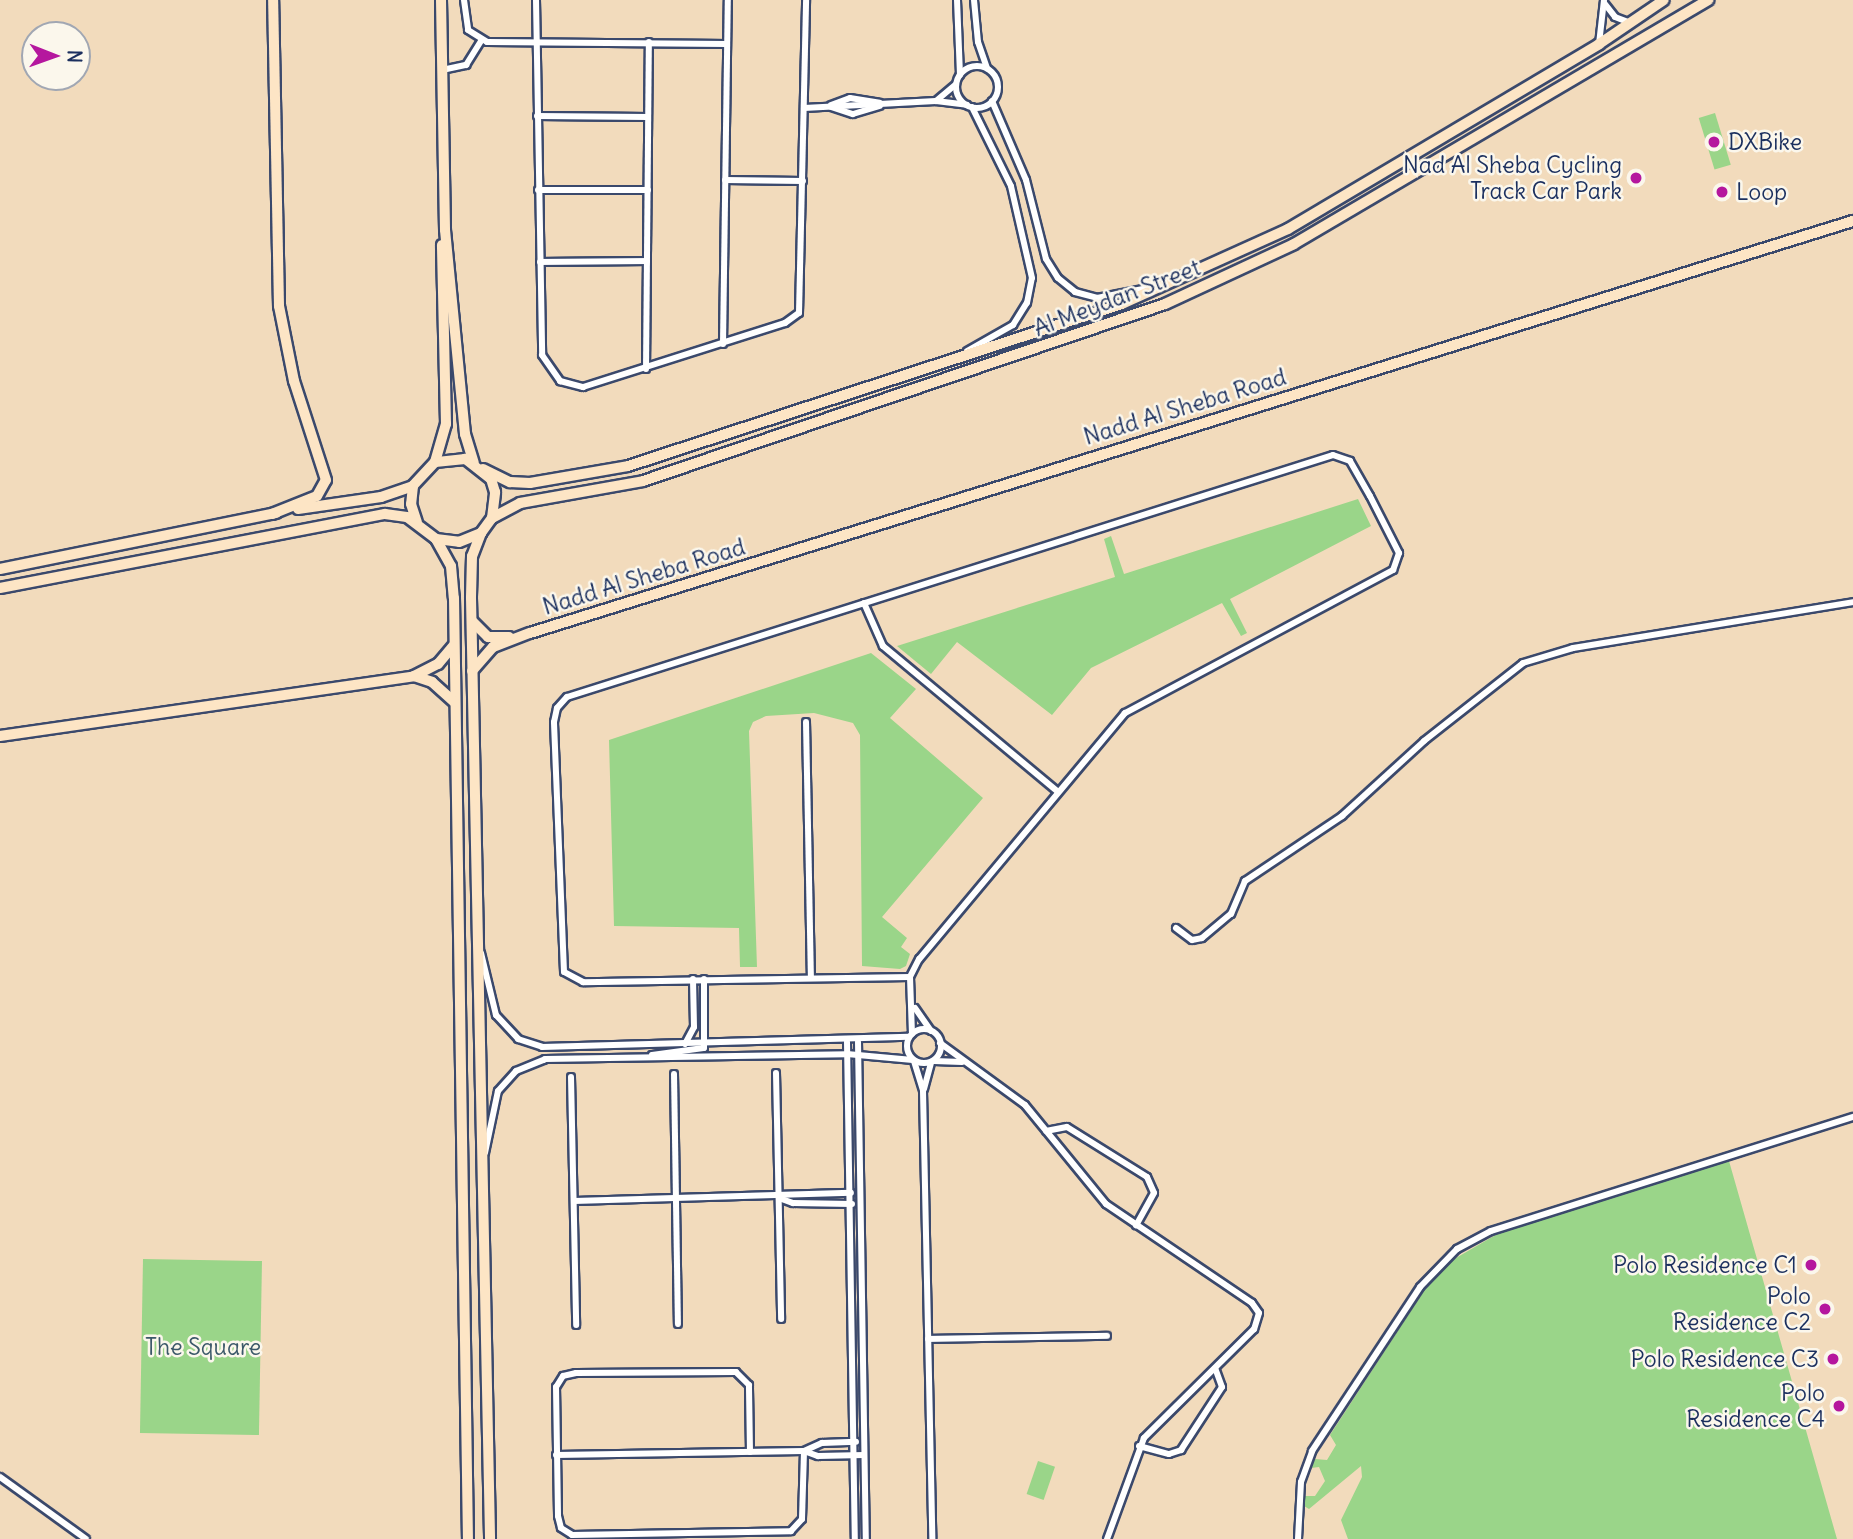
<!DOCTYPE html>
<html>
<head>
<meta charset="utf-8">
<style>
	body { margin:0 }
	#map { position:relative; width:1853px; height:1539px; overflow:hidden; background:#f2dbbc; font-family:Delius,sans-serif }
	div>[style] { position:absolute }
	[style*='--x'] { left:calc(var(--x)*1px); top:calc(var(--y)*1px); width:calc(var(--w)*1px); rotate:calc(var(--a)*1deg) }
	.green>* { inset:0; background:#9ad589; transform-origin:0 0 }
	.roads { filter:drop-shadow(2px 0 #3b496c) drop-shadow(-2px 0 #3b496c) drop-shadow(0 2px #3b496c) drop-shadow(0 -2px #3b496c) }
	.street>* { height:6px; margin:-3px; padding:0 3px; transform-origin:3px; border-radius:3px; background:#fff }
	.street>.ring { margin:-3px; padding:0; box-sizing:content-box; background:none; border:6px solid #fff; border-radius:50% }
	.secondary>* { height:10px; margin:-5px; padding:0 5px; transform-origin:5px; border-radius:5px; background:#fde5c5 }
	.dots>* { width:19px; height:19px; translate:-50% -50%; box-sizing:border-box; border:4px solid #fbf7ec; border-radius:50% }
	span { translate:-50% -50%; white-space:nowrap; text-align:center; line-height:1.15; -webkit-text-stroke:5px #fbf7ec; paint-order:stroke }
	.poi-label { font-size:23px; color:#1b2f5e }
	.left { translate:0 -50%; text-align:left }
	.right { translate:-100% -50%; text-align:right }
	.street-label { font-size:23px; color:#1b2f5e }
	.park-label { font-size:23px; color:#3b5869 }
	.north { position:absolute; left:21px; top:21px; width:70px; height:70px; box-sizing:border-box; background:#fbf7ec; border:2px solid #a1a7b3; border-radius:50%; rotate:91deg; font-size:19px; font-weight:700; line-height:28px; text-align:center; color:#1b2f5e }
	.north::after { content:''; display:block; margin:auto; width:24px; height:32px; background:#b5179e; clip-path:polygon(50% 0,100% 100%,50% 72%,0 100%) }
</style>
</head>
<body>
<div id="map">
	<div class="green">
		<i style="left:1715px;top:113px;width:54px;height:17px;rotate:73deg"></i>
		<i style="clip-path:polygon(1358px 499px,1371px 526px,1230px 599px,1247px 633px,1241px 636px,1222px 603px,1091px 668px,1052px 715px,957px 642px,931px 674px,897px 646px,1115px 577px,1104px 539px,1111px 536px,1124px 574px)"></i>
		<i style="clip-path:polygon(871px 653px,916px 689px,890px 718px,983px 798px,882px 917px,907px 938px,901px 947px,910px 954px,906px 966px,900px 969px,862px 966px,860px 735px,853px 723px,814px 713px,766px 716px,753px 722px,749px 731px,757px 967px,740px 967px,739px 928px,614px 926px,609px 740px)"></i>
		<i style="clip-path:polygon(1729px 1161px,1837px 1539px,1348px 1539px,1341px 1520px,1362px 1477px,1361px 1466px,1309px 1509px,1304px 1506px,1305px 1496px,1315px 1496px,1325px 1481px,1319px 1467px,1311px 1468px,1315px 1459px,1327px 1460px,1336px 1445px,1330px 1435px,1427px 1286px,1449px 1262px,1499px 1233px)"></i>
		<i style="left:143px;top:1259px;width:119px;height:174px;rotate:1deg"></i>
		<i style="left:1038px;top:1461px;width:18px;height:35px;rotate:19deg"></i>
	</div>
	<div class="roads">
		<div class="street">
			<i style="--x:464;--y:0;--w:30;--a:82"></i>
			<i style="--x:468;--y:30;--w:22;--a:32"></i>
			<i style="--x:487;--y:42;--w:240;--a:0.5"></i>
			<i style="--x:536;--y:0;--w:355;--a:89"></i>
			<i style="--x:542;--y:355;--w:32;--a:55"></i>
			<i style="--x:560;--y:381;--w:24;--a:15"></i>
			<i style="--x:583;--y:387;--w:212;--a:-17.6"></i>
			<i style="--x:785;--y:323;--w:17;--a:-36"></i>
			<i style="--x:799;--y:313;--w:313;--a:-88.7"></i>
			<i style="--x:957;--y:0;--w:75;--a:87.7"></i>
			<i style="--x:974;--y:0;--w:42;--a:84.6"></i>
			<i style="--x:978;--y:42;--w:28;--a:71"></i>
			<i style="--x:1605;--y:4;--w:16;--a:52"></i>
			<i style="--x:1615;--y:17;--w:17;--a:21"></i>
			<i style="--x:1599;--y:44;--w:44;--a:-83.5"></i>
			<i class="ring" style="left:956px;top:66px;width:36px;height:36px"></i>
			<i style="--x:442;--y:70;--w:25;--a:-12"></i>
			<i style="--x:466;--y:65;--w:28;--a:-58"></i>
			<i style="--x:936;--y:101;--w:26;--a:-40"></i>
			<i style="--x:992;--y:101;--w:86;--a:66.7"></i>
			<i style="--x:1026;--y:180;--w:81;--a:75.8"></i>
			<i style="--x:1046;--y:259;--w:22;--a:58"></i>
			<i style="--x:1058;--y:278;--w:22;--a:39"></i>
			<i style="--x:1075;--y:292;--w:23;--a:15"></i>
			<i style="--x:1097;--y:298;--w:52;--a:-11.1"></i>
			<i style="--x:831;--y:105;--w:20;--a:-20"></i>
			<i style="--x:850;--y:98;--w:30;--a:9"></i>
			<i style="--x:831;--y:107;--w:23;--a:18"></i>
			<i style="--x:853;--y:114;--w:28;--a:-17"></i>
			<i style="--x:804;--y:108;--w:132;--a:-3"></i>
			<i style="--x:936;--y:101;--w:31;--a:7"></i>
			<i style="--x:537;--y:116;--w:111;--a:0.5"></i>
			<i style="--x:725;--y:180;--w:78;--a:0.7"></i>
			<i style="--x:538;--y:190;--w:110;--a:0"></i>
			<i style="--x:540;--y:262;--w:107;--a:-0.5"></i>
			<i style="--x:723;--y:344;--w:344;--a:-89.2"></i>
			<i style="--x:967;--y:351;--w:53;--a:-29.5"></i>
			<i style="--x:1013;--y:325;--w:26;--a:-58"></i>
			<i style="--x:1027;--y:303;--w:25;--a:-79"></i>
			<i style="--x:1032;--y:278;--w:94;--a:-102.9"></i>
			<i style="--x:1011;--y:186;--w:88;--a:-116.3"></i>
			<i style="--x:646;--y:369;--w:327;--a:-89.5"></i>
			<i style="--x:1333;--y:455;--w:18;--a:19"></i>
			<i style="--x:1350;--y:461;--w:40;--a:60.3"></i>
			<i style="--x:1370;--y:496;--w:64;--a:63"></i>
			<i style="--x:1399;--y:553;--w:18;--a:109"></i>
			<i style="--x:1393;--y:570;--w:304;--a:151.9"></i>
			<i style="--x:1125;--y:713;--w:321;--a:129.9"></i>
			<i style="--x:919;--y:959;--w:20;--a:117"></i>
			<i style="--x:910;--y:977;--w:327;--a:179.1"></i>
			<i style="--x:583;--y:982;--w:21;--a:-152"></i>
			<i style="--x:564;--y:972;--w:250;--a:-92.3"></i>
			<i style="--x:554;--y:722;--w:14;--a:-78"></i>
			<i style="--x:557;--y:708;--w:15;--a:-48"></i>
			<i style="--x:567;--y:697;--w:803;--a:-17.53"></i>
			<i style="--x:864;--y:603;--w:47;--a:66.2"></i>
			<i style="--x:883;--y:646;--w:226;--a:39.8"></i>
			<i style="--x:806;--y:722;--w:254;--a:88.9"></i>
			<i style="--x:1176;--y:928;--w:20;--a:37"></i>
			<i style="--x:1192;--y:940;--w:10;--a:-11"></i>
			<i style="--x:1202;--y:938;--w:38;--a:-40"></i>
			<i style="--x:1231;--y:914;--w:36;--a:-67"></i>
			<i style="--x:1245;--y:881;--w:117;--a:-33.8"></i>
			<i style="--x:1342;--y:816;--w:111;--a:-42.4"></i>
			<i style="--x:1424;--y:741;--w:126;--a:-38.2"></i>
			<i style="--x:1523;--y:663;--w:52;--a:-16.7"></i>
			<i style="--x:1573;--y:648;--w:284;--a:-9.3"></i>
			<i style="--x:481;--y:953;--w:64;--a:76.4"></i>
			<i style="--x:496;--y:1015;--w:33;--a:47"></i>
			<i style="--x:518;--y:1039;--w:25;--a:18"></i>
			<i style="--x:542;--y:1047;--w:367;--a:-1.6"></i>
			<i style="--x:910;--y:977;--w:57;--a:88"></i>
			<i style="--x:915;--y:1008;--w:28;--a:55"></i>
			<i class="ring" style="left:907px;top:1029px;width:28px;height:28px"></i>
			<i style="--x:847;--y:1042;--w:497;--a:89.1"></i>
			<i style="--x:858;--y:1042;--w:497;--a:89.1"></i>
			<i style="--x:940;--y:1043;--w:105;--a:36.1"></i>
			<i style="--x:1025;--y:1105;--w:128;--a:50.7"></i>
			<i style="--x:1106;--y:1204;--w:176;--a:34.1"></i>
			<i style="--x:1252;--y:1303;--w:12;--a:55"></i>
			<i style="--x:1259;--y:1313;--w:17;--a:107"></i>
			<i style="--x:1254;--y:1329;--w:155;--a:135.3"></i>
			<i style="--x:1144;--y:1438;--w:108;--a:110.1"></i>
			<i style="--x:685;--y:1044;--w:19;--a:-62"></i>
			<i style="--x:694;--y:1027;--w:48;--a:-91.2"></i>
			<i style="--x:652;--y:1055;--w:52;--a:-7.7"></i>
			<i style="--x:704;--y:1048;--w:69;--a:-90"></i>
			<i style="--x:914;--y:1061;--w:31;--a:73"></i>
			<i style="--x:923;--y:1091;--w:448;--a:88.8"></i>
			<i style="--x:934;--y:1061;--w:28;--a:2"></i>
			<i style="--x:776;--y:1073;--w:246;--a:88.8"></i>
			<i style="--x:674;--y:1074;--w:250;--a:89.1"></i>
			<i style="--x:571;--y:1077;--w:248;--a:88.8"></i>
			<i style="--x:924;--y:1089;--w:28;--a:-75"></i>
			<i style="--x:1046;--y:1131;--w:21;--a:-11"></i>
			<i style="--x:1067;--y:1127;--w:94;--a:32"></i>
			<i style="--x:1147;--y:1177;--w:17;--a:66"></i>
			<i style="--x:1154;--y:1193;--w:37;--a:119"></i>
			<i style="--x:485;--y:1153;--w:63;--a:-78.2"></i>
			<i style="--x:498;--y:1091;--w:27;--a:-48"></i>
			<i style="--x:516;--y:1071;--w:31;--a:-22"></i>
			<i style="--x:545;--y:1059;--w:302;--a:-0.9"></i>
			<i style="--x:847;--y:1054;--w:66;--a:5.2"></i>
			<i style="--x:779;--y:1198;--w:15;--a:20"></i>
			<i style="--x:793;--y:1203;--w:59;--a:1"></i>
			<i style="--x:574;--y:1201;--w:277;--a:-1.7"></i>
			<i style="--x:928;--y:1339;--w:179;--a:-1"></i>
			<i style="--x:1139;--y:1446;--w:31;--a:15"></i>
			<i style="--x:1169;--y:1454;--w:13;--a:-18"></i>
			<i style="--x:1181;--y:1450;--w:75;--a:-56.9"></i>
			<i style="--x:1222;--y:1387;--w:20;--a:-110"></i>
			<i style="--x:804;--y:1451;--w:20;--a:-24"></i>
			<i style="--x:822;--y:1443;--w:34;--a:-2"></i>
			<i style="--x:750;--y:1452;--w:67;--a:-90.9"></i>
			<i style="--x:749;--y:1385;--w:18;--a:-135"></i>
			<i style="--x:736;--y:1372;--w:160;--a:179.6"></i>
			<i style="--x:576;--y:1373;--w:13;--a:167"></i>
			<i style="--x:563;--y:1376;--w:13;--a:122"></i>
			<i style="--x:556;--y:1387;--w:129;--a:89.1"></i>
			<i style="--x:558;--y:1516;--w:12;--a:76"></i>
			<i style="--x:561;--y:1528;--w:13;--a:32"></i>
			<i style="--x:572;--y:1535;--w:219;--a:-1"></i>
			<i style="--x:791;--y:1531;--w:16;--a:-47"></i>
			<i style="--x:802;--y:1519;--w:68;--a:-88.3"></i>
			<i style="--x:556;--y:1455;--w:248;--a:-0.9"></i>
			<i style="--x:804;--y:1451;--w:15;--a:20"></i>
			<i style="--x:818;--y:1456;--w:46;--a:-1.2"></i>
			<i style="--x:0;--y:1477;--w:106;--a:35.8"></i>
			<i style="--x:1298;--y:1539;--w:57;--a:-87"></i>
			<i style="--x:1301;--y:1482;--w:33;--a:-70"></i>
			<i style="--x:1312;--y:1451;--w:196;--a:-56.6"></i>
			<i style="--x:1420;--y:1287;--w:53;--a:-45.8"></i>
			<i style="--x:1457;--y:1249;--w:38;--a:-28"></i>
			<i style="--x:1491;--y:1231;--w:380;--a:-17.5"></i>
		</div>
		<div class="secondary">
			<i style="--x:441;--y:0;--w:230;--a:89"></i>
			<i style="--x:445;--y:230;--w:205;--a:84.4"></i>
			<i style="--x:465;--y:434;--w:30;--a:73"></i>
			<i style="--x:435;--y:462;--w:40;--a:-74"></i>
			<i style="--x:446;--y:424;--w:179;--a:-91.3"></i>
			<i style="--x:483;--y:469;--w:30;--a:26"></i>
			<i style="--x:510;--y:482;--w:20;--a:3"></i>
			<i style="--x:530;--y:483;--w:99;--a:-9.8"></i>
			<i style="--x:628;--y:466;--w:520;--a:-18.16"></i>
			<i style="--x:1122;--y:304;--w:182;--a:-24.3"></i>
			<i style="--x:1288;--y:229;--w:362;--a:-30.7"></i>
			<i style="--x:1599;--y:44;--w:78;--a:-34.1"></i>
			<i style="--x:298;--y:509;--w:84;--a:-8.2"></i>
			<i style="--x:381;--y:497;--w:34;--a:-19"></i>
			<i style="--x:272;--y:514;--w:48;--a:-21.8"></i>
			<i style="--x:317;--y:496;--w:18;--a:-61"></i>
			<i style="--x:326;--y:480;--w:104;--a:-107.9"></i>
			<i style="--x:294;--y:381;--w:76;--a:-101.3"></i>
			<i style="--x:279;--y:306;--w:306;--a:-91.1"></i>
			<i style="--x:492;--y:518;--w:32;--a:-28"></i>
			<i style="--x:520;--y:503;--w:125;--a:-10.1"></i>
			<i style="--x:643;--y:481;--w:551;--a:-18.73"></i>
			<i style="--x:1165;--y:304;--w:142;--a:-24.9"></i>
			<i style="--x:1294;--y:244;--w:481;--a:-30.5"></i>
			<i style="--x:481;--y:533;--w:25;--a:111"></i>
			<i style="--x:472;--y:556;--w:42;--a:91.4"></i>
			<i style="--x:471;--y:598;--w:941;--a:88.84"></i>
			<i style="--x:436;--y:539;--w:31;--a:61"></i>
			<i style="--x:451;--y:566;--w:32;--a:85"></i>
			<i style="--x:454;--y:598;--w:941;--a:89.15"></i>
			<i style="--x:0;--y:569;--w:282;--a:-11.5"></i>
			<i style="--x:0;--y:588;--w:392;--a:-10.9"></i>
			<i style="--x:385;--y:514;--w:22;--a:8"></i>
			<i style="--x:407;--y:517;--w:36;--a:37"></i>
			<i style="--x:436;--y:539;--w:23;--a:7"></i>
			<i style="--x:459;--y:542;--w:24;--a:-22"></i>
			<i style="--x:481;--y:533;--w:19;--a:-54"></i>
			<i style="--x:492;--y:518;--w:26;--a:-83"></i>
			<i style="--x:495;--y:492;--w:14;--a:-107"></i>
			<i style="--x:491;--y:479;--w:33;--a:-142"></i>
			<i style="--x:465;--y:459;--w:30;--a:174"></i>
			<i style="--x:435;--y:462;--w:33;--a:133"></i>
			<i style="--x:413;--y:486;--w:18;--a:96"></i>
			<i style="--x:411;--y:504;--w:19;--a:72"></i>
			<i style="--x:472;--y:621;--w:23;--a:45"></i>
			<i style="--x:488;--y:637;--w:21;--a:0"></i>
			<i style="--x:472;--y:671;--w:32;--a:-49"></i>
			<i style="--x:493;--y:647;--w:40;--a:-21"></i>
			<i style="--x:530;--y:633;--w:1386;--a:-17.3"></i>
			<i style="--x:414;--y:676;--w:19;--a:18"></i>
			<i style="--x:432;--y:682;--w:30;--a:42"></i>
			<i style="--x:0;--y:736;--w:418;--a:-8.2"></i>
			<i style="--x:414;--y:676;--w:27;--a:-27"></i>
			<i style="--x:438;--y:664;--w:25;--a:-50"></i>
		</div>
	</div>
	<div class="dots">
		<i style="left:1714px;top:142px;background:#b5179e"></i>
		<i style="left:1636px;top:178px;background:#b5179e"></i>
		<i style="left:1722px;top:192px;background:#b5179e"></i>
		<i style="left:1811px;top:1265px;background:#b5179e"></i>
		<i style="left:1825px;top:1309px;background:#b5179e"></i>
		<i style="left:1833px;top:1359px;background:#b5179e"></i>
		<i style="left:1839px;top:1406px;background:#b5179e"></i>
	</div>
	<div class="poi-label">
		<span class="left" style="left:1728px;top:142px">DXBike</span>
		<span class="right" style="left:1622px;top:178px">Nad Al Sheba Cycling<br>Track Car Park</span>
		<span class="left" style="left:1736px;top:192px">Loop</span>
		<span class="right" style="left:1797px;top:1265px">Polo Residence C1</span>
		<span class="right" style="left:1811px;top:1309px">Polo<br>Residence C2</span>
		<span class="right" style="left:1819px;top:1359px">Polo Residence C3</span>
		<span class="right" style="left:1825px;top:1406px">Polo<br>Residence C4</span>
	</div>
	<div class="street-label">
		<span style="left:1117px;top:298px;rotate:-21deg">Al Meydan Street</span>
		<span style="left:1185px;top:407px;rotate:-17deg">Nadd Al Sheba Road</span>
		<span style="left:644px;top:577px;rotate:-17deg">Nadd Al Sheba Road</span>
	</div>
	<div class="park-label">
		<span style="left:203px;top:1347px">The Square</span>
	</div>
	<div class="north">N</div>
</div>
</body>
</html>
